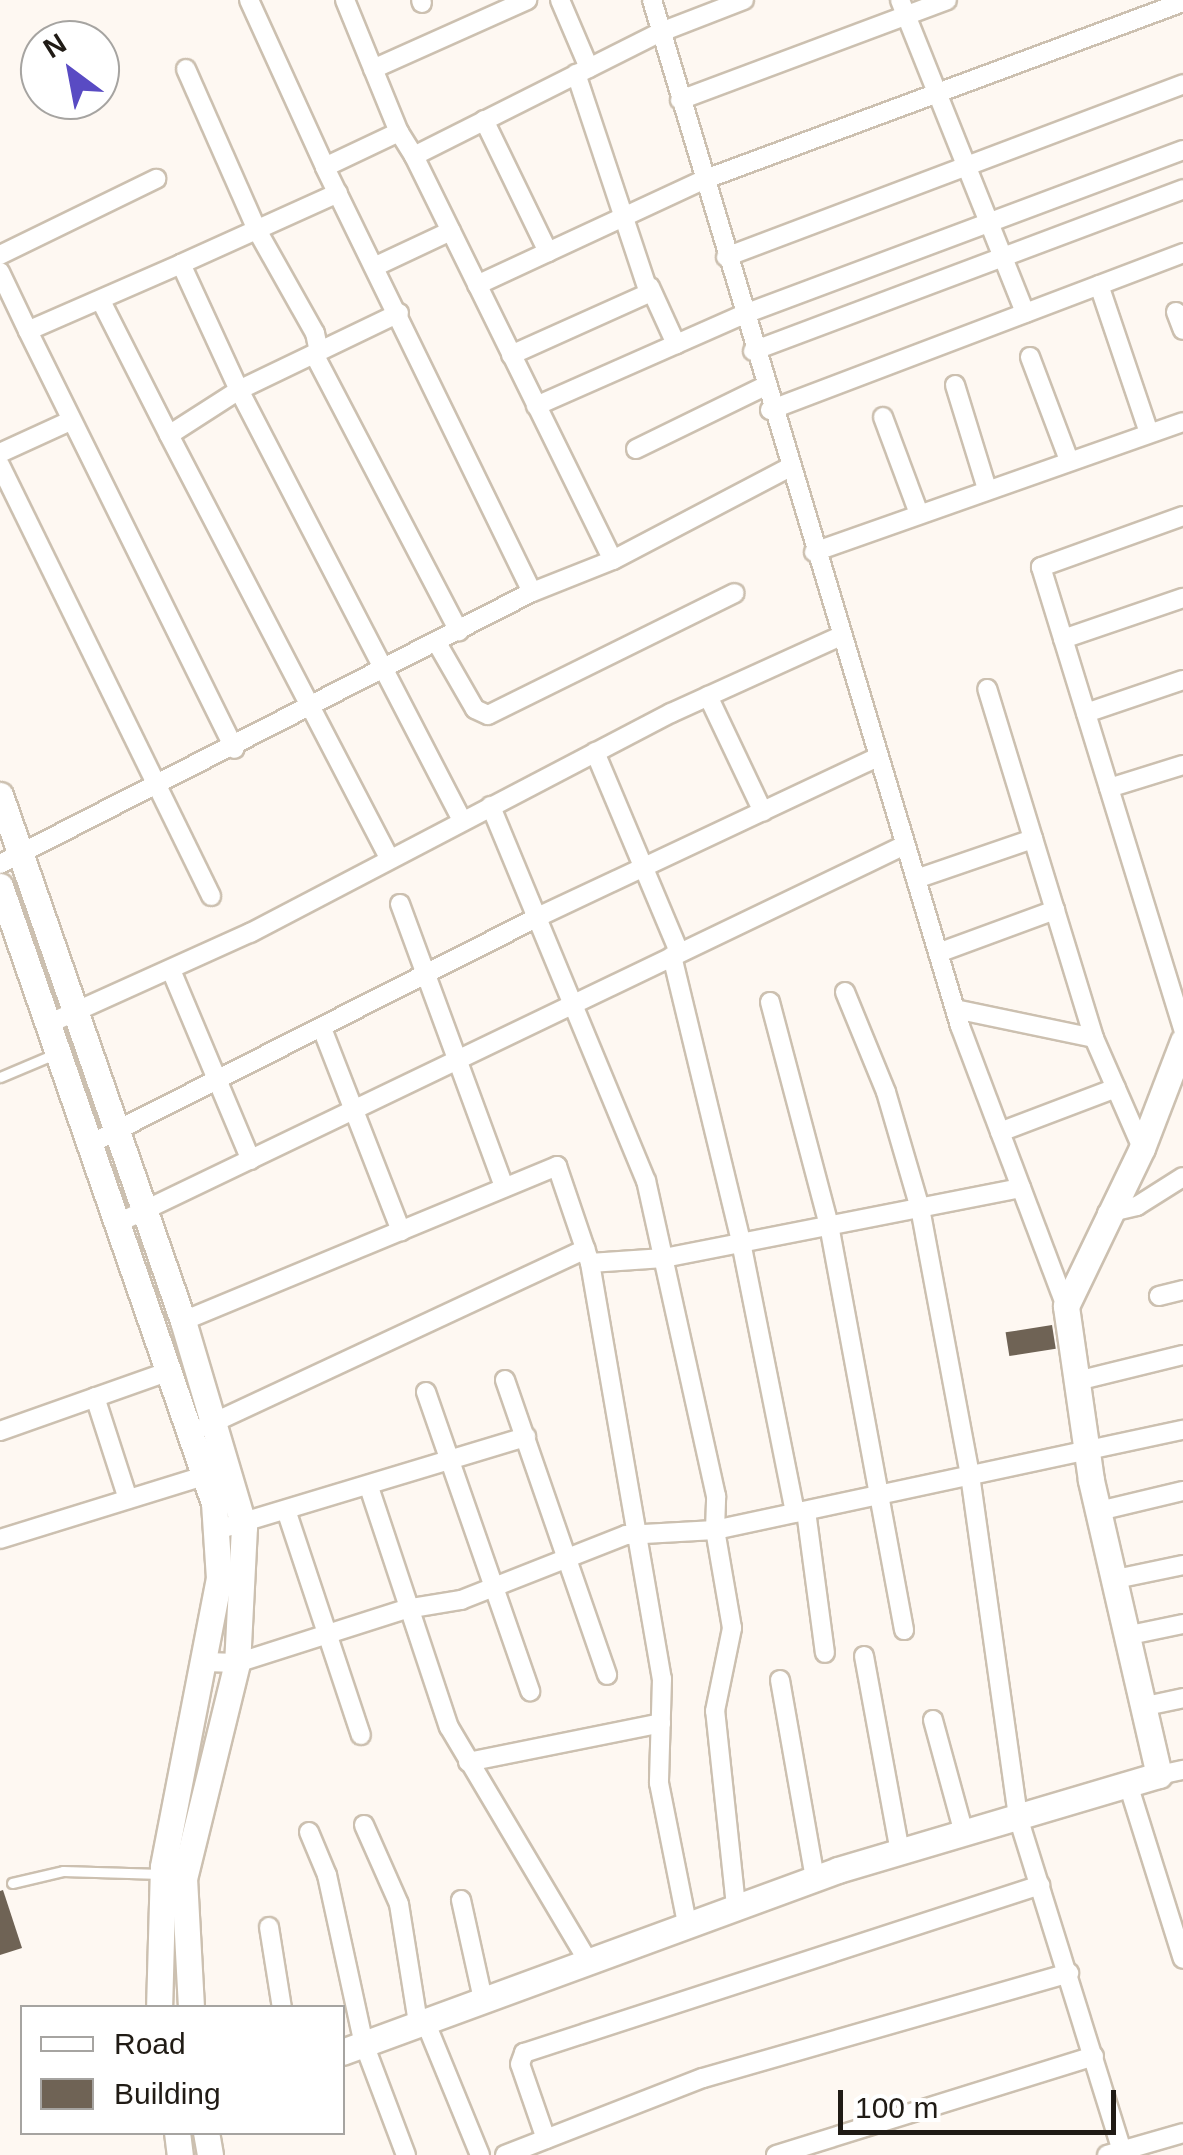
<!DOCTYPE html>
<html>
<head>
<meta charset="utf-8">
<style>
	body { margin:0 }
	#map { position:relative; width:1183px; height:2155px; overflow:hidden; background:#fef8f2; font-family:Helvetica,sans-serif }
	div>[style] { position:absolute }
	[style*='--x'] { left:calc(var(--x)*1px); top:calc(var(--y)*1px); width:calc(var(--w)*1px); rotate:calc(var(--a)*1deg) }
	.building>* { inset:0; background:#6f6355; transform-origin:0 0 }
	.roads { filter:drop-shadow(2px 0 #ccc0b0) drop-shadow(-2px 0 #ccc0b0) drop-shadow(0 2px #ccc0b0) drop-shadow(0 -2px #ccc0b0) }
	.lane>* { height:9px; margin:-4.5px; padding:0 4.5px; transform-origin:4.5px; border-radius:4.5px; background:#fff }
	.street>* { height:18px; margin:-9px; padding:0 9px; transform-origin:9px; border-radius:9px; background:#fff }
	.secondary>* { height:25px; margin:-12.5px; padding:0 12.5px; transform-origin:12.5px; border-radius:12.5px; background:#fff }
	span { translate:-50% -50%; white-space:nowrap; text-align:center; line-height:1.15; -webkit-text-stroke:10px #fff; paint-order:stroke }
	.legend { position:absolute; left:20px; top:2005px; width:325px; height:130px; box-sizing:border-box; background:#fff; border:2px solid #a6a4a1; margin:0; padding:12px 18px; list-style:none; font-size:30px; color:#201b15 }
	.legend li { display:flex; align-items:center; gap:20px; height:50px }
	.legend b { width:50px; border:2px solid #a6a4a1 }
	.north { position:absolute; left:20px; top:20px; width:100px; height:100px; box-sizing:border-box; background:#fff; border:2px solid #a6a4a1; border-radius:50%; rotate:328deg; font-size:28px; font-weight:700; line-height:40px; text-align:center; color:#201b15 }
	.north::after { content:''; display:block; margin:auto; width:35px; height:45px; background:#594bc3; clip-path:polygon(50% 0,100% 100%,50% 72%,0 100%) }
	.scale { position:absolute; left:838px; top:2090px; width:278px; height:45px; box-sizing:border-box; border:5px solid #201b15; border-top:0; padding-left:12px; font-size:30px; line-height:35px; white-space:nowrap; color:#201b15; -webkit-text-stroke:8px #fff; paint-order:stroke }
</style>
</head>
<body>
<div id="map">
	<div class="building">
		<i style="left:1052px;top:1325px;width:24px;height:47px;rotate:81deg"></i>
		<i style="clip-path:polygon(3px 1890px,22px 1948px,0 1955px,0 1891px)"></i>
	</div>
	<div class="roads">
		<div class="lane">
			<i style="--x:0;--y:1077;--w:62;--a:-22.8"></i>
			<i style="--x:12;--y:1883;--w:52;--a:-13.2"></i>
			<i style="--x:63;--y:1871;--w:98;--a:1.8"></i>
		</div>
		<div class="street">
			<i style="--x:249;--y:0;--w:183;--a:65.5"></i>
			<i style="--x:345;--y:0;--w:143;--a:67.8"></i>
			<i style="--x:421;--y:0;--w:3;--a:72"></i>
			<i style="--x:560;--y:0;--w:74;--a:66.9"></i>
			<i style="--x:652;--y:0;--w:1071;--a:73.29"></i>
			<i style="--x:960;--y:1026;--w:299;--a:69.3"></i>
			<i style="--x:900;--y:0;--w:337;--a:68.2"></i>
			<i style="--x:186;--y:69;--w:178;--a:66.2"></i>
			<i style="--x:258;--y:232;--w:116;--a:60.6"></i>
			<i style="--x:315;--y:333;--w:19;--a:78"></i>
			<i style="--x:373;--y:69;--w:169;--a:-24.1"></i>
			<i style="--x:680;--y:100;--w:285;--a:-20.5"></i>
			<i style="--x:484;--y:120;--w:147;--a:64.1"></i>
			<i style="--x:414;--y:156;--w:450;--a:63.8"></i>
			<i style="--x:613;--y:560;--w:87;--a:158.4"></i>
			<i style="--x:338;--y:193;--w:172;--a:155.7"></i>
			<i style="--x:181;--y:264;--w:139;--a:65.3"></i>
			<i style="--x:239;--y:390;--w:83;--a:147.3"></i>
			<i style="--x:169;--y:435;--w:478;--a:62.5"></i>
			<i style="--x:0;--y:255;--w:174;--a:-26"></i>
			<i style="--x:726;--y:257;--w:489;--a:-20.7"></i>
			<i style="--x:181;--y:264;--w:167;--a:156.4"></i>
			<i style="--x:28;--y:331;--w:466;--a:63.7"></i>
			<i style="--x:374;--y:267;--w:85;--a:-25.1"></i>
			<i style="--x:0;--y:272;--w:65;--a:64.6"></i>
			<i style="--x:477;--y:285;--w:249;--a:-24.9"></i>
			<i style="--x:703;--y:180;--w:512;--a:-20.35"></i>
			<i style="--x:1099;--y:285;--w:156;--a:71.3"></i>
			<i style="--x:650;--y:287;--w:63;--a:65.5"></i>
			<i style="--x:101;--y:301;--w:150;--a:63.1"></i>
			<i style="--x:1176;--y:312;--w:19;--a:69"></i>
			<i style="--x:399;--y:313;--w:178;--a:154.3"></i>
			<i style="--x:239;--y:390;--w:485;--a:62.6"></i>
			<i style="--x:753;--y:351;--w:460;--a:-20.6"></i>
			<i style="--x:314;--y:354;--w:313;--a:62.4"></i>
			<i style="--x:511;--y:355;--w:151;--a:-24.2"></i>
			<i style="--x:649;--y:293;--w:231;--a:-108.4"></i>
			<i style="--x:1030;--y:357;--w:110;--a:69.3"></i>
			<i style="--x:955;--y:385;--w:109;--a:72.9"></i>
			<i style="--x:536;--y:406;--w:225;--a:-23.8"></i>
			<i style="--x:742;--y:315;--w:471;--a:-20.5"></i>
			<i style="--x:770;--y:410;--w:442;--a:-20.8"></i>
			<i style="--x:883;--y:417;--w:103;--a:69.6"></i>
			<i style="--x:636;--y:449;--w:141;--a:-26"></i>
			<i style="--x:0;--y:453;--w:77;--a:-24.6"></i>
			<i style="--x:0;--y:465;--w:480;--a:63.9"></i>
			<i style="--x:1183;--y:516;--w:151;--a:160.2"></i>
			<i style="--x:1041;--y:567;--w:484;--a:72.9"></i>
			<i style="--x:814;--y:552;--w:391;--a:-19.4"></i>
			<i style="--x:613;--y:560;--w:198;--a:-27.7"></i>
			<i style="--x:1063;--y:639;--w:127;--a:-18.9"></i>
			<i style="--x:437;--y:643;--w:76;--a:60.1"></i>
			<i style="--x:475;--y:709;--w:14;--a:25"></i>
			<i style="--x:488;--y:715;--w:275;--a:-26.3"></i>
			<i style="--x:708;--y:696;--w:128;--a:64.6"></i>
			<i style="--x:1086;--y:713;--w:102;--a:-18.8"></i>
			<i style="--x:595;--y:752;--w:217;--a:67.2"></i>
			<i style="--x:1109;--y:788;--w:77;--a:-17.3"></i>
			<i style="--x:0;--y:864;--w:598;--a:-27.08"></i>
			<i style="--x:532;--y:592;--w:473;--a:-116"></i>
			<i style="--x:325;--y:167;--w:82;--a:-25.3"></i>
			<i style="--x:399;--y:132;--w:28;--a:58"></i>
			<i style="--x:414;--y:156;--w:276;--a:-26.7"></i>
			<i style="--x:661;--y:32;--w:89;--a:-21.1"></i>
			<i style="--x:916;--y:879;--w:124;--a:-18.9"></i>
			<i style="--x:400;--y:904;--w:302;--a:69.8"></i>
			<i style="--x:938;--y:953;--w:125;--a:-20.2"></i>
			<i style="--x:672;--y:956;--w:294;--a:76.4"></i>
			<i style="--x:741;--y:1242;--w:276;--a:78.7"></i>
			<i style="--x:171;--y:970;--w:206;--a:67.2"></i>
			<i style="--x:845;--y:992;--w:108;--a:67.7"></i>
			<i style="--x:886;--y:1092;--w:121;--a:73.7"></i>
			<i style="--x:920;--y:1208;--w:272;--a:79.4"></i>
			<i style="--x:970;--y:1475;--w:345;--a:82"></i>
			<i style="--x:1018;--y:1817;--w:350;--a:72.7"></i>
			<i style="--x:770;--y:1002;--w:231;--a:75.2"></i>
			<i style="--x:829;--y:1225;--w:412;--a:79.5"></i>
			<i style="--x:955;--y:1009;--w:142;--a:11.8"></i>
			<i style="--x:1094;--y:1038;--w:365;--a:-107"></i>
			<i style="--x:48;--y:1024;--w:222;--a:-24.3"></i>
			<i style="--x:250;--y:933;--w:475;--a:-27.6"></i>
			<i style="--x:671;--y:713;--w:187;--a:-24.4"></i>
			<i style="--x:323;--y:1031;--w:215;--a:68.7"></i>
			<i style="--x:1094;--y:1038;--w:120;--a:66.4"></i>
			<i style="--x:1000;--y:1132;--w:124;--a:-20.8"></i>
			<i style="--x:90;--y:1144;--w:507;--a:-26.87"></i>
			<i style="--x:542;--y:915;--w:371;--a:-25.2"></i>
			<i style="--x:1107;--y:1213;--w:31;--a:-13"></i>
			<i style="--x:1137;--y:1206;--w:54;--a:-32.2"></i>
			<i style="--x:118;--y:1223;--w:873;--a:-25.66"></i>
			<i style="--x:590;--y:1263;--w:422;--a:80.2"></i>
			<i style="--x:662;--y:1679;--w:104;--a:91.7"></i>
			<i style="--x:659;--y:1783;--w:143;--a:78.7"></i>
			<i style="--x:1159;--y:1296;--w:25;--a:-14"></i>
			<i style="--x:183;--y:1321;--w:405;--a:-22.5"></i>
			<i style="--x:557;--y:1166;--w:102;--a:71.2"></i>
			<i style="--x:590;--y:1263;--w:74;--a:-3.9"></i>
			<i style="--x:664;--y:1258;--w:364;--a:-11.1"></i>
			<i style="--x:505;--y:1380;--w:312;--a:70.9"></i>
			<i style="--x:1077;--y:1381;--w:109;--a:-13.8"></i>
			<i style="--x:426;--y:1392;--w:317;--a:70.8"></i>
			<i style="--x:95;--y:1397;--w:107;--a:72.1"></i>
			<i style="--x:204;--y:1427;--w:421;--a:-25"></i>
			<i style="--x:0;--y:1431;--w:177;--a:-19.5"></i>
			<i style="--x:369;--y:1487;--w:253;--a:71.6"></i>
			<i style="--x:449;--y:1727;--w:270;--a:59.3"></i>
			<i style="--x:806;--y:1511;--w:143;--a:82.4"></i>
			<i style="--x:1099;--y:1511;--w:86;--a:-13.4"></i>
			<i style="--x:287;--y:1513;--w:234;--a:71.6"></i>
			<i style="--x:217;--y:1530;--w:323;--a:-16.8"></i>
			<i style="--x:0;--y:1539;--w:213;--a:-17.2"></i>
			<i style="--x:1116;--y:1579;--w:68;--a:-11.8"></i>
			<i style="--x:1130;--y:1635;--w:54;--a:-11.7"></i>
			<i style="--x:864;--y:1656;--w:199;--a:79.6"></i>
			<i style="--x:206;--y:1662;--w:31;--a:2"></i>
			<i style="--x:237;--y:1663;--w:177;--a:-17.7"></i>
			<i style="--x:406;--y:1609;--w:56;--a:-9.3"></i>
			<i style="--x:461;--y:1600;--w:177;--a:-21.5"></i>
			<i style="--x:626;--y:1535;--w:89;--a:-3.2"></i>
			<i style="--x:715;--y:1530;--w:34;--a:-88"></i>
			<i style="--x:716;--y:1496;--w:323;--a:-102.5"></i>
			<i style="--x:646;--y:1181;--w:406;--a:-112.5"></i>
			<i style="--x:780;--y:1680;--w:201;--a:80"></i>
			<i style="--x:1146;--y:1706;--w:38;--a:-12"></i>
			<i style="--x:933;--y:1720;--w:117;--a:74.7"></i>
			<i style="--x:468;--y:1762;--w:197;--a:-11.4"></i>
			<i style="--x:1159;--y:1775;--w:25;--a:-12"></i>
			<i style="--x:1128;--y:1784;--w:183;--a:72.6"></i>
			<i style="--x:364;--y:1825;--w:86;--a:66.1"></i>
			<i style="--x:399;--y:1904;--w:121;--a:80.9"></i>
			<i style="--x:309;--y:1832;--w:47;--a:67.3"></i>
			<i style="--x:327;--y:1875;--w:173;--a:77.7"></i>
			<i style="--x:364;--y:2044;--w:119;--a:69.3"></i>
			<i style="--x:461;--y:1900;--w:101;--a:77.5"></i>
			<i style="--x:736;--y:1906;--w:196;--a:-96.1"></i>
			<i style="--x:715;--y:1711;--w:85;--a:-78.4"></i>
			<i style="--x:732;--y:1628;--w:99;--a:-99.8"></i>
			<i style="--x:715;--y:1530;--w:479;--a:-12.1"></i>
			<i style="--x:269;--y:1927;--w:82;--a:80.9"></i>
			<i style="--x:425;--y:2021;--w:145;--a:67.7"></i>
			<i style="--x:546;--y:2139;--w:79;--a:-109.1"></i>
			<i style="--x:520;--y:2064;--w:12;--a:-70"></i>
			<i style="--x:524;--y:2053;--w:543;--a:-18.03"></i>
			<i style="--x:505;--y:2155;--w:212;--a:-21.3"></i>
			<i style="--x:703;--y:2078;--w:381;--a:-16"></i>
			<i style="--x:776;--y:2155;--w:333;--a:-17.3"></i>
			<i style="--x:1107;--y:2155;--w:79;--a:-16.1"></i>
		</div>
		<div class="secondary">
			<i style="--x:0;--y:795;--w:557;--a:70.82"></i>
			<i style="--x:183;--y:1321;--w:215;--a:73.5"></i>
			<i style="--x:244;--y:1527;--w:136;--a:92.9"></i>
			<i style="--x:237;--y:1663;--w:221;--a:103.8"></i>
			<i style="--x:184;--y:1878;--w:130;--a:86.9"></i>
			<i style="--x:0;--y:886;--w:653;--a:70.87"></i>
			<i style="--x:214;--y:1503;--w:75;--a:86.2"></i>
			<i style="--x:219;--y:1578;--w:294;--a:101"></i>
			<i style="--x:163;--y:1867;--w:141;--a:91.6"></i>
			<i style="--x:342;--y:2052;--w:528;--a:-20.15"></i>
			<i style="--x:838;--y:1870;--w:335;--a:-16.5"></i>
			<i style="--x:1159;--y:1775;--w:303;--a:-103"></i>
			<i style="--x:1091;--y:1480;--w:176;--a:-98.2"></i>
			<i style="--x:1066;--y:1306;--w:175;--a:-64.3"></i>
			<i style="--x:1142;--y:1148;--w:115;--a:-69"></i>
			<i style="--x:177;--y:2132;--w:23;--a:83"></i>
			<i style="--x:206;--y:2132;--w:23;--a:80"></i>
		</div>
	</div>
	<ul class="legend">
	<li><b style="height:12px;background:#fff"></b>Road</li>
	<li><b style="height:28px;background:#6f6355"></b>Building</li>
	</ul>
	<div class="north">N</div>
	<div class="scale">100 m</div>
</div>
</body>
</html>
